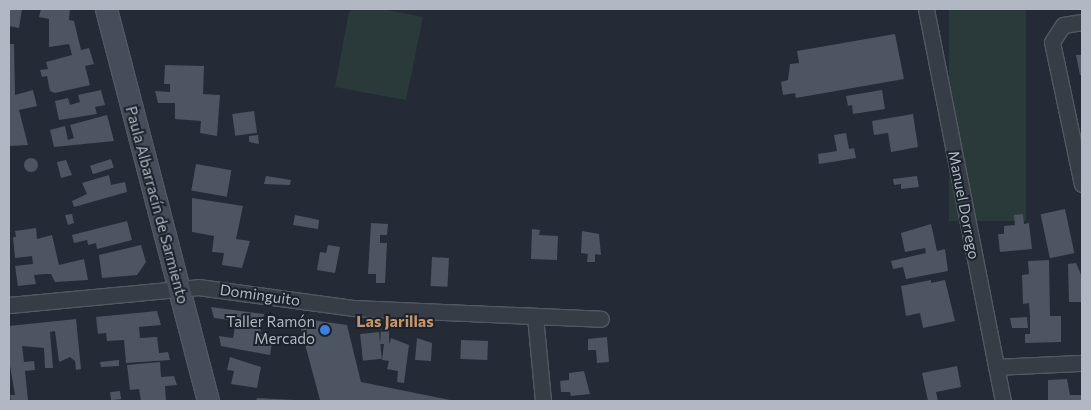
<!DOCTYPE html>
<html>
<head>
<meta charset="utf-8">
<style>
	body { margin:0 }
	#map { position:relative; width:1091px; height:410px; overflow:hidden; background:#242b36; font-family:Commissioner,sans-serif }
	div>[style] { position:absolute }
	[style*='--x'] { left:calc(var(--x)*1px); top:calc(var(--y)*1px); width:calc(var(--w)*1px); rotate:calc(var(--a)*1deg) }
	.green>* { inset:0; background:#2a3a3b; transform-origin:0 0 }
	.building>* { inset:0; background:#4c5561; transform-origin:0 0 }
	.round { border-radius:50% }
	.roads { filter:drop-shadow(1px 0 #525861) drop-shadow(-1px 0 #525861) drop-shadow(0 1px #525861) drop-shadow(0 -1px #525861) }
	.minor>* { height:15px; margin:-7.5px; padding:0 7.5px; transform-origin:7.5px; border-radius:7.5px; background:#373d46 }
	.secondary>* { height:21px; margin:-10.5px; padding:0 10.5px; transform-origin:10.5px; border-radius:10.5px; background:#464c59 }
	.dots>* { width:14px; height:14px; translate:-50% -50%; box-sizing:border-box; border:2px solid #1c222b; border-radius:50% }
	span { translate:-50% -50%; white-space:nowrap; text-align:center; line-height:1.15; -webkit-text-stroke:4px #1c222b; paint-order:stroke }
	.street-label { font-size:15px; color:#b2b8c3 }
	.poi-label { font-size:15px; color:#b2b8c3 }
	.right { translate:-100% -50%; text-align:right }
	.neighbourhood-label { font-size:16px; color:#c5956b; font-weight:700 }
	.frame { position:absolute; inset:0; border:10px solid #b2b8c3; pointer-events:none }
</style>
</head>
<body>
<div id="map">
	<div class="green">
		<i style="clip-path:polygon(355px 9px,382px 9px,423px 17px,406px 100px,335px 87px,349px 12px)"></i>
		<i style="left:949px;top:9px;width:77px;height:212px"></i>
	</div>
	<div class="building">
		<i style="clip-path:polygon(9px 9px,22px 9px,19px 28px,9px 26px)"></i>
		<i style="clip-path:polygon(41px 9px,70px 9px,69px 20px,74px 21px,81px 50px,89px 48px,94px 64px,85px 66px,90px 85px,55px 93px,50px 91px,47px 76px,42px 77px,40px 70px,48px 69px,46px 62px,72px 55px,69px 44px,49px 47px,49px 19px,39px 17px)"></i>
		<i style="clip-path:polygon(895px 34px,904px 79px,796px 98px,795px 93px,783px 95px,781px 82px,788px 80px,790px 64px,799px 63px,797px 51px)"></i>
		<i style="clip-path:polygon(9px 44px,14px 44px,15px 95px,33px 90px,37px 106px,19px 110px,28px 145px,9px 146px)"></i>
		<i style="clip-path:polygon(1076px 55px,1082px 55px,1082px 75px,1080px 75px)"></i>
		<i style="clip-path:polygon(165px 65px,204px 66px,203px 94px,220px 95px,217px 136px,200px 133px,201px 121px,175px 119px,175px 103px,158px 103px,155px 91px,170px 92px,170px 84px,164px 84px)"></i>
		<i style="clip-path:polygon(101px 90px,105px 105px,95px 107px,97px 114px,59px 120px,55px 101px,68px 98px,70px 105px,80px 102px,78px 95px)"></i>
		<i style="clip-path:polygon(882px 90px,885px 109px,853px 114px,852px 105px,848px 106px,846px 96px)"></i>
		<i style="left:254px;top:111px;width:22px;height:22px;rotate:82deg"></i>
		<i style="clip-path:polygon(913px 114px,918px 147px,891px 152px,888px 133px,874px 135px,872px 121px)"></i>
		<i style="clip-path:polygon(107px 115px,114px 141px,54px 147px,50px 130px,65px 126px,68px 140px,74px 138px,70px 125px)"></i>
		<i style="clip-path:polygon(846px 133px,849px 149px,854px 148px,856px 158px,819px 164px,818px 154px,837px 151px,834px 135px)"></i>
		<i style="clip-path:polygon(258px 135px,259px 144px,249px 142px,249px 136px)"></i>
		<i class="round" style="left:24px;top:158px;width:14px;height:14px"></i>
		<i style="left:111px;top:159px;width:9px;height:22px;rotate:72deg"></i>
		<i style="clip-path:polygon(66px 160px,72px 175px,61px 178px,57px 162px)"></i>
		<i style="left:196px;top:164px;width:36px;height:27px;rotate:10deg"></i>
		<i style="clip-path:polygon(109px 175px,111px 185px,125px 182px,127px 192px,74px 207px,72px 201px,87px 194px,82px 183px)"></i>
		<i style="clip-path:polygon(266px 176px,291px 180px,290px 185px,264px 184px)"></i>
		<i style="clip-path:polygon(917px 176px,919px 187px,901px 189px,901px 184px,894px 185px,893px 179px)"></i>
		<i style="clip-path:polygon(192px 198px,243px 206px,236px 239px,250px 241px,242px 268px,222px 265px,224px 253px,212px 252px,214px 236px,192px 232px)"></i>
		<i style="left:1065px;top:209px;width:45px;height:25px;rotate:78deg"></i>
		<i style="clip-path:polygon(72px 214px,74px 223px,68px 225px,65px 215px)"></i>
		<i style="clip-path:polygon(1023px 214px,1024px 224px,1029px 223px,1032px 249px,1000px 252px,998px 234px,1004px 234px,1004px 226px,1015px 225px,1014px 215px)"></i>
		<i style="clip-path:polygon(295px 215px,319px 220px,318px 229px,293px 225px)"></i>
		<i style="clip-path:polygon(127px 221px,132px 240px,97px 249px,96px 243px,88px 245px,87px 240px,74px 243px,72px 235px)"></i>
		<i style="clip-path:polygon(371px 223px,388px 224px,387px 235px,380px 235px,380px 243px,387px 243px,385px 283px,376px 283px,376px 274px,368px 274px)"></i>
		<i style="clip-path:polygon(931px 224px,937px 251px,945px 249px,948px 271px,906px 279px,903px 267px,893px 269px,891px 261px,926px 253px,925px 248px,905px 252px,901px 233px)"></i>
		<i style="clip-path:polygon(36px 228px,37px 239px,52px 235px,59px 265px,84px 259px,88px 280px,55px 282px,51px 274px,46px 274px,34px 275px,36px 284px,18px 286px,15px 266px,33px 264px,32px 256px,15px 258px,13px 237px,16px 237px,15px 231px)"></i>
		<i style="clip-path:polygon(532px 229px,540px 230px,539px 235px,558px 236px,557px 260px,531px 259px)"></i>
		<i style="clip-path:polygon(582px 231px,599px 234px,601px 255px,595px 254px,595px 262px,587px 262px,588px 254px,581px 253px)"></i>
		<i style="clip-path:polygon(141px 245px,146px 262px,137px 275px,102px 278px,99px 255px)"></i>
		<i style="clip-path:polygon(328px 245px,340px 247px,335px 273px,317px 270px,320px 252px,326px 253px)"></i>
		<i style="left:432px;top:257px;width:17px;height:29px;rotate:3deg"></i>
		<i style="clip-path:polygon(1049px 260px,1050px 316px,1061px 316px,1061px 342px,1025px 343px,1025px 334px,1030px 334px,1030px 317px,1029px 303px,1023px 304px,1022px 275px,1029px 274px,1028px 261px)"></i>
		<i style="clip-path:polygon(1076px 263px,1082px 277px,1082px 302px,1069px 302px,1068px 264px)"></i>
		<i style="clip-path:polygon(931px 280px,931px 283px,945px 280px,955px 321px,923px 328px,920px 313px,906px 316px,901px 286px)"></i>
		<i style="clip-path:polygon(211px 307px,264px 314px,260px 334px,273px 336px,270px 355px,221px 346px,219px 336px,233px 338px,236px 321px,214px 318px)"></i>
		<i style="clip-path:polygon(157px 311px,161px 325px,139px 327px,140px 338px,157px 337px,159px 353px,168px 352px,170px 360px,126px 363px,124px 340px,107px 341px,106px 333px,98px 334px,96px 317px)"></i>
		<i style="clip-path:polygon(1027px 317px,1028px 328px,1012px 328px,1010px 318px)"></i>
		<i style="clip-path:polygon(298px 318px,347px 325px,361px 382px,455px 401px,320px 400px)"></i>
		<i style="clip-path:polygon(76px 319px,81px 369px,76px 370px,75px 361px,70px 357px,59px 362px,55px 331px,50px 332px,53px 368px,45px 368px,44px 348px,22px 346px,24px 362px,34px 361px,35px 370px,25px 371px,28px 400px,11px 401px,10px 395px,15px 395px,9px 360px,9px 326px)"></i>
		<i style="clip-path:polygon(381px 329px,389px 330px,389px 344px,391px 338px,409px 345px,404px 383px,397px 382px,398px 371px,387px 369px,389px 361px,382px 360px,384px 344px,380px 344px)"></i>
		<i style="left:379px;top:332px;width:27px;height:19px;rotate:84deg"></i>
		<i style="clip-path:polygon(607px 337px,609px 362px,597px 363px,596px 350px,588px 350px,588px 339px)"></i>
		<i style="clip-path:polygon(417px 338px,432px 343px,431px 361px,415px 360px)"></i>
		<i style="left:461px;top:340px;width:27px;height:19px;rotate:2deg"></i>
		<i style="clip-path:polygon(230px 357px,261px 367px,257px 388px,231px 384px,234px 371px,227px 370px)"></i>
		<i style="clip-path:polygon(119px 360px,119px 366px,101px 367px,100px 362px)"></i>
		<i style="clip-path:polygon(160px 362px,161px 377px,174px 376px,177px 385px,165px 386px,166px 401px,141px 401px,139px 389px,130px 390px,127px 365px)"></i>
		<i style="clip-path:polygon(957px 366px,961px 387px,936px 392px,938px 401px,928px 401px,922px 373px)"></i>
		<i style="clip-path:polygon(584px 371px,590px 394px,571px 396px,570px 392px,561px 392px,560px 381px,569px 380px,569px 373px)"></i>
		<i style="clip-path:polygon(1067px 379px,1070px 395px,1082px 395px,1082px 401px,1048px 401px,1048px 380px)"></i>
		<i style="left:120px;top:391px;width:8px;height:10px;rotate:83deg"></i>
		<i style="clip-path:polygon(257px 398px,294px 400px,294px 401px,256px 401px)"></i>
	</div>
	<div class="roads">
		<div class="minor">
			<i style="--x:926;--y:9;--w:399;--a:78.9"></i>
			<i style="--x:1082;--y:22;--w:19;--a:171"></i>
			<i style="--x:1063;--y:25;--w:20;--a:123"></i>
			<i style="--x:1052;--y:42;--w:145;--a:78.1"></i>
			<i style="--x:9;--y:305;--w:190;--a:-5.4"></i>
			<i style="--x:198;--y:287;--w:156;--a:7.7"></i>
			<i style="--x:353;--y:308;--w:248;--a:2.5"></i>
			<i style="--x:535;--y:316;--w:85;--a:84.6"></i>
			<i style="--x:996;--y:367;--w:86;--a:-2.7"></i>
		</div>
		<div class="secondary">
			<i style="--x:106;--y:9;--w:405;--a:75.4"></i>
		</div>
	</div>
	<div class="dots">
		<i style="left:325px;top:330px;background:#3f7fe0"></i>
	</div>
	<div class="street-label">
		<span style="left:157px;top:205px;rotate:75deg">Paula Albarracín de Sarmiento</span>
		<span style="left:964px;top:205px;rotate:79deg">Manuel Dorrego</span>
		<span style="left:260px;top:295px;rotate:8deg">Dominguito</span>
	</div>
	<div class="poi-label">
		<span class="right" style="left:315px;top:330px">Taller Ramón<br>Mercado</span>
	</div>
	<div class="neighbourhood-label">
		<span style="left:395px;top:321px">Las Jarillas</span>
	</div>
	<div class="frame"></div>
</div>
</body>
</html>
